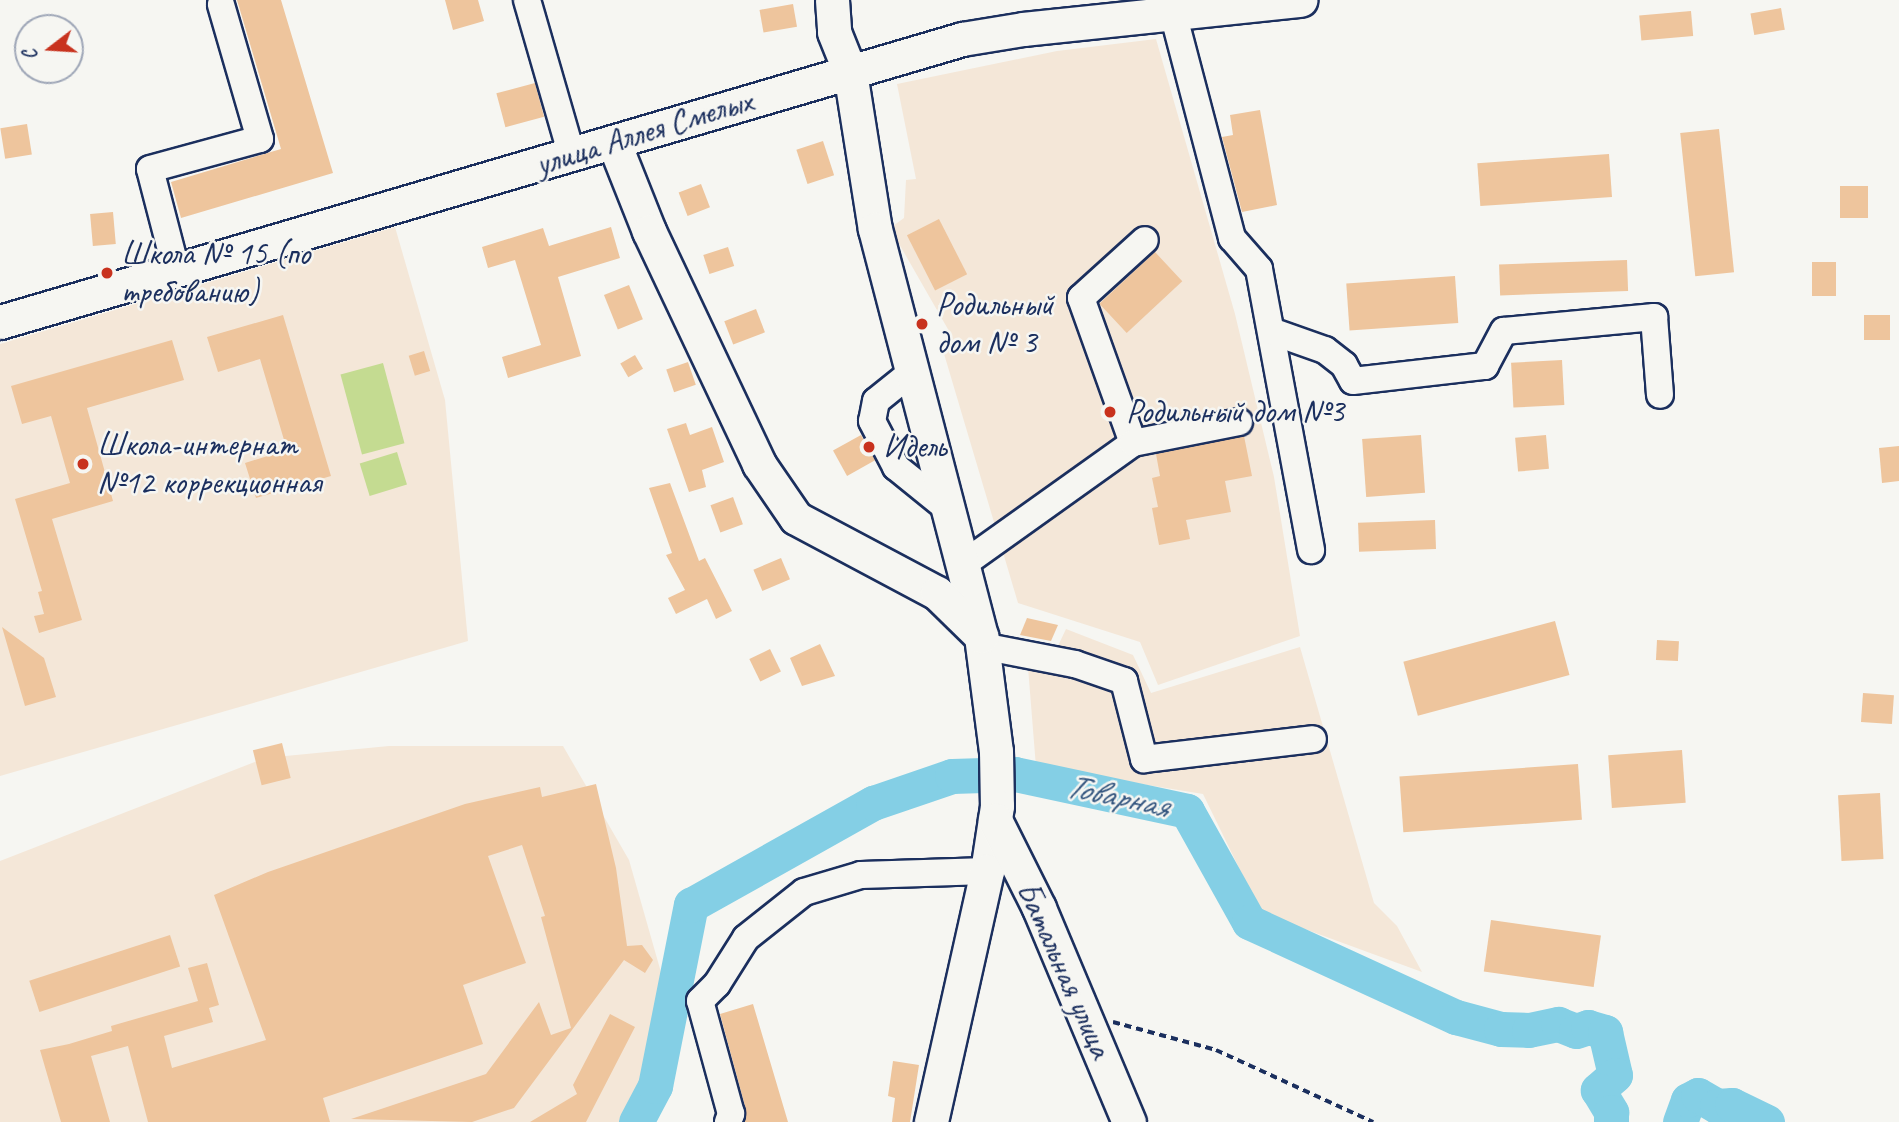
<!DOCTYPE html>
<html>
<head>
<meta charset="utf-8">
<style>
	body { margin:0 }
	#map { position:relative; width:1899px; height:1122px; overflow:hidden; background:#f6f6f2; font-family:Caveat,sans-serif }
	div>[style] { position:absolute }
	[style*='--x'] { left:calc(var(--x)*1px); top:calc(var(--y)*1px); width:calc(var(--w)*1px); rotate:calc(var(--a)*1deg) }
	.built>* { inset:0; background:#f4e7d8 }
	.green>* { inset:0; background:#c4db91; transform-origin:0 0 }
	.river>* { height:35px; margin:-17.5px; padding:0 17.5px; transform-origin:17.5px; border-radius:17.5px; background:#84cfe5 }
	.building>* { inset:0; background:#eec59d; transform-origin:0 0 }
	.path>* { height:3.5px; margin-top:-1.75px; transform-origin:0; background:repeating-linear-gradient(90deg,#1b2f5e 0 7px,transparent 0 12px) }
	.roads { filter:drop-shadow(2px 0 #1b2f5e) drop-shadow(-2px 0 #1b2f5e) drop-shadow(0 2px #1b2f5e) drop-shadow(0 -2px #1b2f5e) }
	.minor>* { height:26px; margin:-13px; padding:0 13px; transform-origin:13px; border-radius:13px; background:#f6f6f2 }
	.major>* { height:33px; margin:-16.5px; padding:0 16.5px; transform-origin:16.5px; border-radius:16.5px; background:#f6f6f2 }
	.dots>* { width:19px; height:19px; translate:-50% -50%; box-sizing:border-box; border:4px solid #f6f6f2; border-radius:50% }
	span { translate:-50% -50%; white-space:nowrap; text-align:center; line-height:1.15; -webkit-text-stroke:5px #f6f6f2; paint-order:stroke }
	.street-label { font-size:33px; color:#1b2f5e }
	.poi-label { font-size:33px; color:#1b2f5e }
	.left { translate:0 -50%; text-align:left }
	.water-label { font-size:35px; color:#355780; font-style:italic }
	.north { position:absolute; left:14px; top:14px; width:70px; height:70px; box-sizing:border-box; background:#f6f6f2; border:2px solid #9ea6b7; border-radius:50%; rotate:253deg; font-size:19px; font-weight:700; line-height:28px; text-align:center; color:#1b2f5e }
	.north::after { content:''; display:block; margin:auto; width:24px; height:32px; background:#c8321e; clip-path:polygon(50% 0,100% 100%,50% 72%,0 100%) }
</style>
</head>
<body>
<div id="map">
	<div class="built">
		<i style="clip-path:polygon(1156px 39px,1235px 314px,1274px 477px,1300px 636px,1158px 685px,1140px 642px,1018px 603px,942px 347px,949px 331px,890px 228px,904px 218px,906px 180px,916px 179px,897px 84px,1057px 51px)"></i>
		<i style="clip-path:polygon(395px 227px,445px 400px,468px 641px,0 776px,0 344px)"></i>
		<i style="clip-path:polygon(1066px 629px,1133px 655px,1151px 693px,1300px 647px,1374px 903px,1397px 926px,1422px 972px,1261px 913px,1203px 794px,1036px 767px,1026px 642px,1057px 648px)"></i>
		<i style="clip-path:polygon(389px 746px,563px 746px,629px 860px,674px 1018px,629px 1122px,0 1122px,0 861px,265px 758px)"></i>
	</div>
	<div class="green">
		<i style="left:383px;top:363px;width:83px;height:44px;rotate:75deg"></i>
		<i style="left:397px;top:452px;width:34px;height:39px;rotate:73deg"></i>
	</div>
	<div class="river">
		<i style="--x:636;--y:1122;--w:41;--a:-62.2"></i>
		<i style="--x:655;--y:1086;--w:185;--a:-78.8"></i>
		<i style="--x:691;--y:905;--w:209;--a:-29.3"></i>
		<i style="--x:873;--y:803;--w:83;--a:-18.9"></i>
		<i style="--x:952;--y:776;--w:63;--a:-1.8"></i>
		<i style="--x:1015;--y:774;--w:176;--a:12.1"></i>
		<i style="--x:1187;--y:811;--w:127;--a:60.8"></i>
		<i style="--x:1249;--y:922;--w:228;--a:24.7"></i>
		<i style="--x:1456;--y:1017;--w:47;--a:14.9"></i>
		<i style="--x:1501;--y:1029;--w:28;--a:2"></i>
		<i style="--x:1529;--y:1030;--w:30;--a:-12"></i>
		<i style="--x:1558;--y:1024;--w:19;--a:21"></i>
		<i style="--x:1576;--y:1031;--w:13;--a:-18"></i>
		<i style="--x:1588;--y:1027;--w:18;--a:16"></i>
		<i style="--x:1605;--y:1032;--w:44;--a:76.9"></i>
		<i style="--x:1615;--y:1075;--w:23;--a:139"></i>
		<i style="--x:1598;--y:1090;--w:26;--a:59"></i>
		<i style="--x:1611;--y:1112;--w:10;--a:90"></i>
		<i style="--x:1680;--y:1122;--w:23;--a:-70"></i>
		<i style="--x:1688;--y:1100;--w:11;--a:-27"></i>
		<i style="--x:1698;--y:1095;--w:22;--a:30"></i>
		<i style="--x:1717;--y:1106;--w:15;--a:-4"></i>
		<i style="--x:1732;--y:1105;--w:39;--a:26"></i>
	</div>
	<div class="building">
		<i style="clip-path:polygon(237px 0,281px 0,333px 173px,181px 218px,171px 182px,281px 149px)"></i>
		<i style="clip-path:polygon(445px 0,478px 0,484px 21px,453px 30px)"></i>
		<i style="left:793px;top:4px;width:23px;height:34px;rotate:80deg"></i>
		<i style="left:1781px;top:8px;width:22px;height:31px;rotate:80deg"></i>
		<i style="left:1691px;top:11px;width:25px;height:52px;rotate:85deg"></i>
		<i style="left:535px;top:83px;width:35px;height:40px;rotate:75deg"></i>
		<i style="clip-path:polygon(1260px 110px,1277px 205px,1242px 212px,1222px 137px,1233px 135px,1230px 115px)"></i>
		<i style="left:27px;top:124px;width:31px;height:27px;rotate:81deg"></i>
		<i style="left:1719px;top:129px;width:144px;height:39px;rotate:84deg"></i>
		<i style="left:823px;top:141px;width:36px;height:28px;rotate:72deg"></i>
		<i style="left:1609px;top:154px;width:43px;height:132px;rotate:86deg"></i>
		<i style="left:701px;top:184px;width:25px;height:24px;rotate:69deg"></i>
		<i style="left:1840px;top:186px;width:28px;height:32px"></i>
		<i style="left:113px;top:212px;width:32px;height:23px;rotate:85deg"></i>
		<i style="left:939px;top:219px;width:62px;height:36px;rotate:63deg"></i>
		<i style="clip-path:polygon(611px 227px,620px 258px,558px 277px,581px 356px,508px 378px,502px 357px,541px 345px,515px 260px,488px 268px,482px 247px,543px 228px,549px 246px)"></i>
		<i style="left:728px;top:247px;width:20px;height:26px;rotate:72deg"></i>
		<i style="left:1155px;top:252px;width:40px;height:76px;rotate:47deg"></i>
		<i style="left:1627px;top:260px;width:31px;height:128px;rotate:88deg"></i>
		<i style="left:1812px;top:262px;width:24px;height:34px"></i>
		<i style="left:1455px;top:276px;width:47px;height:109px;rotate:86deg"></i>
		<i style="left:629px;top:285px;width:37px;height:27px;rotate:68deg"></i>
		<i style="left:756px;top:309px;width:25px;height:34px;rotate:69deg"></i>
		<i style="clip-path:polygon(283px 315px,331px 476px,256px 498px,245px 463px,287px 450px,260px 359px,218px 372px,207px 337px)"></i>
		<i style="left:1890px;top:315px;width:25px;height:26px;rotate:90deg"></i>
		<i style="clip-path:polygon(172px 340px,184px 380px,87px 408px,113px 501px,52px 519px,82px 620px,39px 633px,34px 616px,44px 614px,38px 592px,42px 591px,15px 499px,70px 483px,51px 416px,22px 424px,11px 386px)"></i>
		<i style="left:424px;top:351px;width:21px;height:16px;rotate:73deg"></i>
		<i style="left:635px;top:355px;width:16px;height:17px;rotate:60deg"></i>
		<i style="left:1562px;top:360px;width:45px;height:51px;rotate:87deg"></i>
		<i style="left:688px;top:362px;width:24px;height:23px;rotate:71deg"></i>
		<i style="clip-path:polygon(686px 423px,690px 435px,712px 427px,724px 462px,702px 470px,706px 487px,689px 492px,667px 429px)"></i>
		<i style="left:861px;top:435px;width:29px;height:32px;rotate:61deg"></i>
		<i style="left:1421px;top:435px;width:58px;height:59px;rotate:86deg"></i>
		<i style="left:1546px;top:435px;width:34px;height:31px;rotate:85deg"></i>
		<i style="clip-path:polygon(1244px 436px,1252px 476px,1225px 481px,1231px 512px,1186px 520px,1190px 539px,1159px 545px,1152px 508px,1158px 507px,1152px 478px,1160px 476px,1156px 454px)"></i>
		<i style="clip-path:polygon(1899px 446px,1899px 481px,1882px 483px,1879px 448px)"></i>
		<i style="clip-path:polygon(670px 483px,699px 561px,705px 558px,732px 611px,716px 619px,707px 599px,676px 614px,668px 598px,685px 590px,666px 555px,672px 553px,649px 488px)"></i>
		<i style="left:733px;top:497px;width:29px;height:24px;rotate:70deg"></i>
		<i style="left:1435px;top:520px;width:29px;height:77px;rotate:88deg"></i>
		<i style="left:781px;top:558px;width:23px;height:30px;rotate:67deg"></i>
		<i style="clip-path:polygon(1027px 618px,1058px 625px,1051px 641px,1020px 635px)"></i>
		<i style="left:1555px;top:621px;width:56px;height:157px;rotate:75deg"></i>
		<i style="clip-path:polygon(2px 627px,44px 658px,56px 697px,25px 706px)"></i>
		<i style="left:1657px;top:640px;width:22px;height:20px;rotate:3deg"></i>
		<i style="clip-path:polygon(820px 644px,835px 676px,802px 686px,790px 658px)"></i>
		<i style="left:770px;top:649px;width:25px;height:23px;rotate:64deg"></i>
		<i style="left:1863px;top:693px;width:31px;height:29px;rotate:4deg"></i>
		<i style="left:282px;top:743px;width:36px;height:30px;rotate:76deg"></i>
		<i style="left:1682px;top:750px;width:53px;height:74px;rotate:86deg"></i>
		<i style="left:1578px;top:764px;width:56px;height:179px;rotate:86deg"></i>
		<i style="clip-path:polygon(596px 784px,616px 868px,627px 946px,642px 945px,653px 960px,645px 973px,624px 960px,514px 1108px,472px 1122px,351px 1119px,486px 1074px,539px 1002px,551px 1035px,571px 1028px,541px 917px,545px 916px,522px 845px,488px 856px,526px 963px,463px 985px,483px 1044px,323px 1098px,330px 1122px,148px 1122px,128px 1046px,91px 1056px,110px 1122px,61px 1122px,40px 1050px,69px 1044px,112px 1031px,111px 1026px,198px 1001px,188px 968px,207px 963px,219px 1005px,209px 1008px,213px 1022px,164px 1036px,172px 1068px,266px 1040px,214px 895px,268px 872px,465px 804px,540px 787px,542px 797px)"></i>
		<i style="left:1880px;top:793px;width:66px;height:42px;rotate:87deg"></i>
		<i style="left:1491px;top:920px;width:111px;height:52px;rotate:8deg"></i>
		<i style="left:170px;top:935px;width:33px;height:148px;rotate:72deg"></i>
		<i style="clip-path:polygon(753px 1004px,788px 1122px,745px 1122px,746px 1110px,720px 1014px)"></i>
		<i style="clip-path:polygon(610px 1014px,635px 1027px,586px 1122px,530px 1122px,577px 1094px,573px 1085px)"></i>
		<i style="clip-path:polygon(893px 1061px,919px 1065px,910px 1122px,892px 1122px,895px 1098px,888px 1096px)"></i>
	</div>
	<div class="path">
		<i style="--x:1113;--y:1022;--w:107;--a:15.2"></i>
		<i style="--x:1216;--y:1050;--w:173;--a:24.6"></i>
	</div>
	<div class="roads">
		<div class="minor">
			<i style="--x:527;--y:0;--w:162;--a:73.9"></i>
			<i style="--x:1173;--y:13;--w:233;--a:75.3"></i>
			<i style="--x:1232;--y:238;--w:41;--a:48.9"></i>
			<i style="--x:1259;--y:269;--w:286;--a:79.5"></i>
			<i style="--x:176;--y:269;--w:103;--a:-104.6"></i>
			<i style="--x:150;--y:169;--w:114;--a:-15.3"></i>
			<i style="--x:260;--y:139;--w:140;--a:-106.2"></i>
			<i style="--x:1271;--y:331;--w:57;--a:19.4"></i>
			<i style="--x:1325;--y:350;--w:24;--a:38"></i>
			<i style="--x:1344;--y:365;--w:18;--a:61"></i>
			<i style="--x:1353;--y:381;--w:133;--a:-6.5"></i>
			<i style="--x:1485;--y:366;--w:40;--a:-62"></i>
			<i style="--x:1504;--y:331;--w:151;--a:-5.3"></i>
			<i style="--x:1654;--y:317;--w:78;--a:85.6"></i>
			<i style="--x:912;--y:372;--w:46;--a:141.1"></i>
			<i style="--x:876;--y:401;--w:20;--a:101"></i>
			<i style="--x:872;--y:421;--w:52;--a:62.4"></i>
			<i style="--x:896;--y:467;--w:67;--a:38.9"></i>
			<i style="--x:1133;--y:443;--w:154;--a:-109.7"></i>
			<i style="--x:1081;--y:298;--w:86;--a:-42.2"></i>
			<i style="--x:962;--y:565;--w:210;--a:-35.5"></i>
			<i style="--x:1133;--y:443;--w:108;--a:-11.2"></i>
			<i style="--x:982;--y:646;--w:95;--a:11"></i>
			<i style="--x:1075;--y:664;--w:52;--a:19.1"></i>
			<i style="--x:1124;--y:681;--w:81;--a:75.6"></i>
			<i style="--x:1144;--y:759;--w:170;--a:-6.7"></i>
			<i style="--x:728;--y:1122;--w:9;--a:-69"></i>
			<i style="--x:731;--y:1114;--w:117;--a:-105.3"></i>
			<i style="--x:700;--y:1001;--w:24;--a:-45"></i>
			<i style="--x:717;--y:984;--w:54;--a:-57.8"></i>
			<i style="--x:746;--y:938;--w:74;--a:-38.4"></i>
			<i style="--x:804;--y:892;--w:59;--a:-16.6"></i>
			<i style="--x:861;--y:875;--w:126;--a:-1.8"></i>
		</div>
		<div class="major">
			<i style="--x:832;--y:0;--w:32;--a:86"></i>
			<i style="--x:834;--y:32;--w:43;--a:68.2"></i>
			<i style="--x:850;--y:72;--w:159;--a:81"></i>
			<i style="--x:875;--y:229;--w:421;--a:75.4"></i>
			<i style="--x:981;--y:636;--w:116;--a:82.6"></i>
			<i style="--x:996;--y:751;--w:55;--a:89"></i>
			<i style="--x:997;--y:806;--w:66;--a:98.7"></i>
			<i style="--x:987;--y:871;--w:257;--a:102.6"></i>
			<i style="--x:614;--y:143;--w:95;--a:68.3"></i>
			<i style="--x:649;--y:231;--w:258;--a:64.7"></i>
			<i style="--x:759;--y:464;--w:65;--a:55.6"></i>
			<i style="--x:796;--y:518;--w:160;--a:28"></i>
			<i style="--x:937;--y:593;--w:62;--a:44.3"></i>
			<i style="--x:0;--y:322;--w:1003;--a:-16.39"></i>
			<i style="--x:962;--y:39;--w:62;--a:-9.3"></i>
			<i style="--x:1023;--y:29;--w:279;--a:-6"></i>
			<i style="--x:995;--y:820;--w:98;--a:63.4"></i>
			<i style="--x:1039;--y:908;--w:232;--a:67.2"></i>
		</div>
	</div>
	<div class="dots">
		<i style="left:107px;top:273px;background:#c8321e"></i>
		<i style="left:922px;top:324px;background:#c8321e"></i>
		<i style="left:1110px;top:412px;background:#c8321e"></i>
		<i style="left:869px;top:447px;background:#c8321e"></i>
		<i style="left:83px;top:464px;background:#c8321e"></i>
	</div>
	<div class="street-label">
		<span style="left:644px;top:133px;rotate:-17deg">улица Аллея Смелых</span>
		<span style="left:1064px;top:970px;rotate:66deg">Батальная улица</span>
	</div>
	<div class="poi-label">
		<span class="left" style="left:121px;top:273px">Школа № 15 (по<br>требованию)</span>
		<span class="left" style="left:936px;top:324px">Родильный<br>дом № 3</span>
		<span class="left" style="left:1126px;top:412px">Родильный дом №3</span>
		<span class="left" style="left:97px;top:464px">Школа-интернат<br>№12 коррекционная</span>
		<span class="left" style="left:883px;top:447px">Идель</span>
	</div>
	<div class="water-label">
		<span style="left:1117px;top:796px;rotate:12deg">Товарная</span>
	</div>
	<div class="north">С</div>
</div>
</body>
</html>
